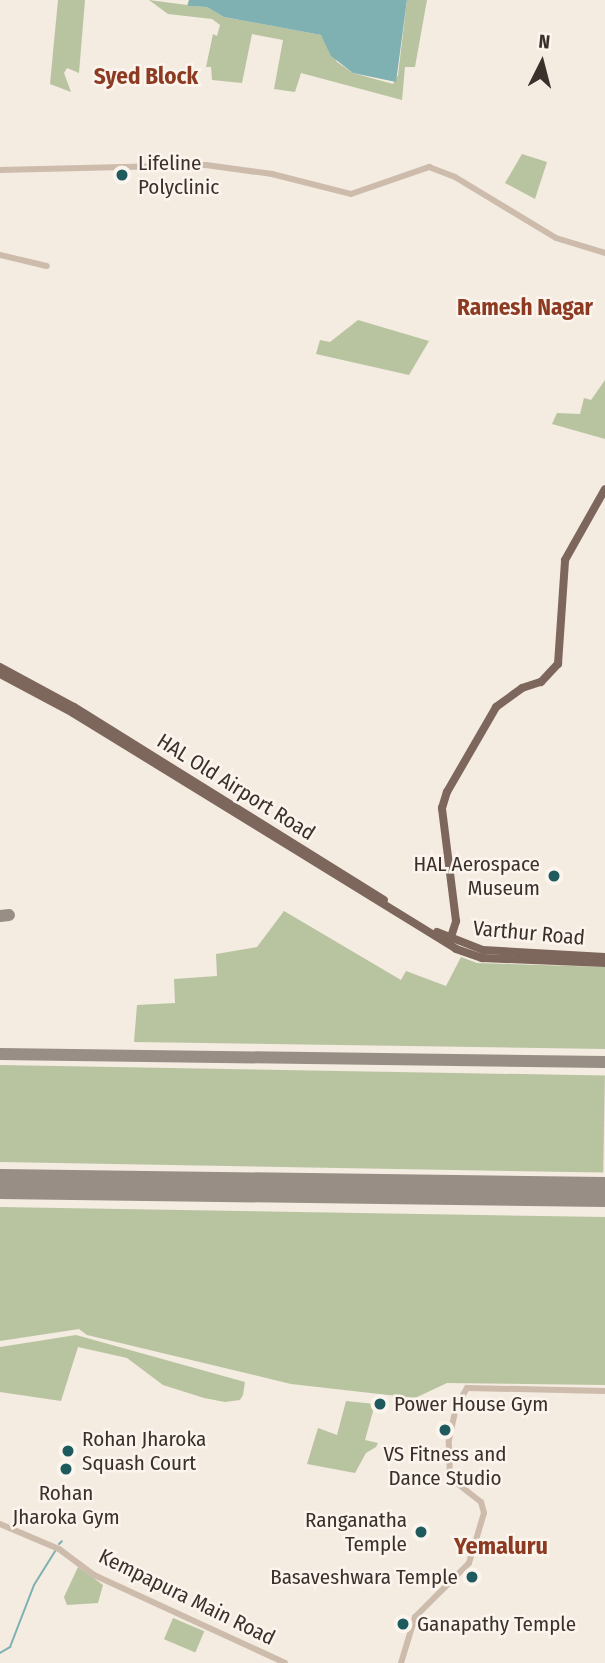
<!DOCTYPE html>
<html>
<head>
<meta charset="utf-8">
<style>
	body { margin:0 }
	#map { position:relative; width:605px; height:1663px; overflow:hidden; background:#f4ebe1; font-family:"Fira Sans Condensed",sans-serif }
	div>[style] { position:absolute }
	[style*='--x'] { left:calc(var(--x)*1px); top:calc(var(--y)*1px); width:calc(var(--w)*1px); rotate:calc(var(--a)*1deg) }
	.green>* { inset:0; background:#b8c4a0; transform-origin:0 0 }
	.water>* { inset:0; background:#7fb0b2 }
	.stream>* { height:2px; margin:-1px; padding:0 1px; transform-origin:1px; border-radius:1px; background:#7fb0b2 }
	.taxiway>* { height:12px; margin:-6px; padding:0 6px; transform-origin:6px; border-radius:6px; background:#988e86 }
	.runway>* { height:30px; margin:-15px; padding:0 15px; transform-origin:15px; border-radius:15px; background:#988e86 }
	.minor>* { height:6px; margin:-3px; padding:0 3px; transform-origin:3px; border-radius:3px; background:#cdbbac }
	.major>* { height:8px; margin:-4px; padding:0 4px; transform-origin:4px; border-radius:4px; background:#7d675c }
	.dots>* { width:19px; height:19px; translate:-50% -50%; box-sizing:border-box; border:4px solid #fbf5ee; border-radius:50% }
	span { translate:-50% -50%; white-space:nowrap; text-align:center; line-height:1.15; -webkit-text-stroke:5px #fbf5ee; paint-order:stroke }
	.poi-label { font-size:21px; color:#3b302b }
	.left { translate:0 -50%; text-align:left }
	.right { translate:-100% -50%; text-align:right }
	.street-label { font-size:21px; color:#3b302b }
	.neighbourhood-label { font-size:23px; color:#8c3b22; font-weight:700 }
	.quarter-label { font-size:24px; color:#8c3b22; font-weight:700 }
	.north { position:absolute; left:507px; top:28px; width:70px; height:70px; -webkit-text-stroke:5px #fbf5ee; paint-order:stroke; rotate:6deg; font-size:19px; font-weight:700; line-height:28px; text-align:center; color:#3b302b }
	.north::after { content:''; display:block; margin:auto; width:24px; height:32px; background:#3b302b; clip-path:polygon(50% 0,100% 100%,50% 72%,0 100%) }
</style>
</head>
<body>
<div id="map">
	<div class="green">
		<i style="clip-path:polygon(58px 0,85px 0,79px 73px,67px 68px,64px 73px,71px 92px,50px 84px)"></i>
		<i style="clip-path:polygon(149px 0,187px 5px,189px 0,189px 6px,207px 7px,224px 17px,321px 35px,337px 62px,353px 73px,393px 84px,398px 75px,407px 0,427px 0,415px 67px,405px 67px,402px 100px,301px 73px,295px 92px,274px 89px,283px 40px,252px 34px,242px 83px,212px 80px,211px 67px,206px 67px,213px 34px,217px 36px,220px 25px,212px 19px,168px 14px)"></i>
		<i style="clip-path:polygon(522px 154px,547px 162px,535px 199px,505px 183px)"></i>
		<i style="clip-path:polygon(358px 320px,429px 341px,409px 375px,316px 354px,320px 340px,330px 342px)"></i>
		<i style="clip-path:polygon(605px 380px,605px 439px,552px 424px,557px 413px,580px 414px,584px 398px,591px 400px)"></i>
		<i style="clip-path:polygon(284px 911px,401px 980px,406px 971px,446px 986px,461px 957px,477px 963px,605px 967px,605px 1049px,134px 1042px,137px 1005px,175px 1003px,174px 979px,217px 976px,216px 954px,257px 947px)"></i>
		<i style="left:0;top:1065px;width:605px;height:97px;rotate:1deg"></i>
		<i style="clip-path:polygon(0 1207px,605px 1217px,605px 1385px,447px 1383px,415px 1398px,291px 1384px,87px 1335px,79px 1329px,0 1341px)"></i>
		<i style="clip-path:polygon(76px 1335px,245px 1382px,243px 1395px,240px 1400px,225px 1402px,204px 1398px,163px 1385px,127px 1358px,78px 1347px,61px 1401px,0 1392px,0 1347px)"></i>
		<i style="clip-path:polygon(346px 1401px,375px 1404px,365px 1440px,378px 1443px,376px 1447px,366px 1453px,355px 1473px,307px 1464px,318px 1428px,337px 1435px)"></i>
		<i style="clip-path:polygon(78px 1567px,103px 1585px,98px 1603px,67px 1605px,64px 1597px)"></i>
		<i style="left:173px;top:1618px;width:34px;height:23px;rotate:23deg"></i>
	</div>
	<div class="water">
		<i style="clip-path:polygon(189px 0,407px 0,396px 82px,353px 73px,331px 56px,321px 35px,224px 17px,207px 7px,188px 6px)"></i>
	</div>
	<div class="stream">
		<i style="--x:59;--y:1544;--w:4;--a:-45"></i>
		<i style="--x:0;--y:1653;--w:12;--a:-31"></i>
		<i style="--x:10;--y:1647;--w:66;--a:-68.8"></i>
		<i style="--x:34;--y:1585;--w:40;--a:-58"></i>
	</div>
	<div class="taxiway">
		<i style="--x:0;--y:916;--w:9;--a:-6"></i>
		<i style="--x:0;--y:1054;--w:605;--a:0.76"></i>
	</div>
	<div class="runway">
		<i style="--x:0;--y:1184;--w:605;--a:0.76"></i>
	</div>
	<div class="minor">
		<i style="--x:0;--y:170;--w:206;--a:-1.4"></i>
		<i style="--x:206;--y:165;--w:67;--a:7.8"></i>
		<i style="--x:272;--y:174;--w:81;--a:14.2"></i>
		<i style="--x:351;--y:194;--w:83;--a:-19.1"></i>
		<i style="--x:429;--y:167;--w:28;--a:21"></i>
		<i style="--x:455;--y:177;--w:118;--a:31.1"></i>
		<i style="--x:556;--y:238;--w:51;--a:17"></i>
		<i style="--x:0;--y:255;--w:48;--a:13.2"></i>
		<i style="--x:0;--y:1524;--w:64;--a:23"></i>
		<i style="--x:59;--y:1549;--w:44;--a:36.6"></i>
		<i style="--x:94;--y:1575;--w:210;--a:24.7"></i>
		<i style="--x:401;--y:1663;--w:48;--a:-73.1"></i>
		<i style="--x:415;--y:1617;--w:76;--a:-45"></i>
		<i style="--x:469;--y:1563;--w:52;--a:-73.3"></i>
		<i style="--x:484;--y:1513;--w:11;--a:-105"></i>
		<i style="--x:481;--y:1502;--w:39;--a:-142"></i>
		<i style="--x:450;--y:1478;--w:38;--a:-92"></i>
		<i style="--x:449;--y:1440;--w:34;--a:-78"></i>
		<i style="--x:456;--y:1407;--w:22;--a:-60"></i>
		<i style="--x:467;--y:1388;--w:138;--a:1.2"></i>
	</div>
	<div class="major">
		<i style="--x:0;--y:667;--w:84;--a:28.4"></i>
		<i style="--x:74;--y:707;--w:365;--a:31.9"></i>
		<i style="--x:0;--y:674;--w:83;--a:28.1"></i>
		<i style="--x:73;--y:713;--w:450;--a:31.6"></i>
		<i style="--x:456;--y:949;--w:28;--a:19"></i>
		<i style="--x:482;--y:958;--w:123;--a:2.3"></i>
		<i style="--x:437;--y:932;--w:49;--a:21.4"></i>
		<i style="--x:483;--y:950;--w:122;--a:3.3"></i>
		<i style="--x:449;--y:943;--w:23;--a:-72"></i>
		<i style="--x:456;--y:921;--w:114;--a:-97.1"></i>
		<i style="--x:442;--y:808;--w:17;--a:-73"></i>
		<i style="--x:447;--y:792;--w:98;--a:-60"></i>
		<i style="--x:496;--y:707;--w:32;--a:-36"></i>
		<i style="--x:522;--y:688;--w:20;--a:-18"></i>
		<i style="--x:541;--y:682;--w:25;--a:-47"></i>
		<i style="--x:558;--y:664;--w:104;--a:-86.1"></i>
		<i style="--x:565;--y:560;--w:81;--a:-60.6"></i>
	</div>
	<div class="dots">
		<i style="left:122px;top:175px;background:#1f5a5e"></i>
		<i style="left:554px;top:876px;background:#1f5a5e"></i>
		<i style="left:380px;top:1404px;background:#1f5a5e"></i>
		<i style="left:445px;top:1430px;background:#1f5a5e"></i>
		<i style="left:68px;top:1451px;background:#1f5a5e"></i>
		<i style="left:66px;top:1469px;background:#1f5a5e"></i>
		<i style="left:421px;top:1532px;background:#1f5a5e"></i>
		<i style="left:472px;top:1577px;background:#1f5a5e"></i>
		<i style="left:403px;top:1624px;background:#1f5a5e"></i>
	</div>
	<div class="poi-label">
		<span class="left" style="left:138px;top:175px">Lifeline<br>Polyclinic</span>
		<span class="right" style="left:540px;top:876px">HAL Aerospace<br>Museum</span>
		<span class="left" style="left:394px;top:1404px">Power House Gym</span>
		<span class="left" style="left:82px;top:1451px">Rohan Jharoka<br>Squash Court</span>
		<span style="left:445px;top:1466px">VS Fitness and<br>Dance Studio</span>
		<span style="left:66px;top:1505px">Rohan<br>Jharoka Gym</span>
		<span class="right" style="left:407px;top:1532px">Ranganatha<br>Temple</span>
		<span class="right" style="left:458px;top:1577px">Basaveshwara Temple</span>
		<span class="left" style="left:417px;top:1624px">Ganapathy Temple</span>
	</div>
	<div class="street-label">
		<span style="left:236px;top:787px;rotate:32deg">HAL Old Airport Road</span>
		<span style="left:529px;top:933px;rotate:5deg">Varthur Road</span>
		<span style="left:187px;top:1597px;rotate:26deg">Kempapura Main Road</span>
	</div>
	<div class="neighbourhood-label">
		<span style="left:146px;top:76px">Syed Block</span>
		<span style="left:525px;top:307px">Ramesh Nagar</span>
	</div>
	<div class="quarter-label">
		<span style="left:501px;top:1547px">Yemaluru</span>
	</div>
	<div class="north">N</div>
</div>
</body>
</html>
